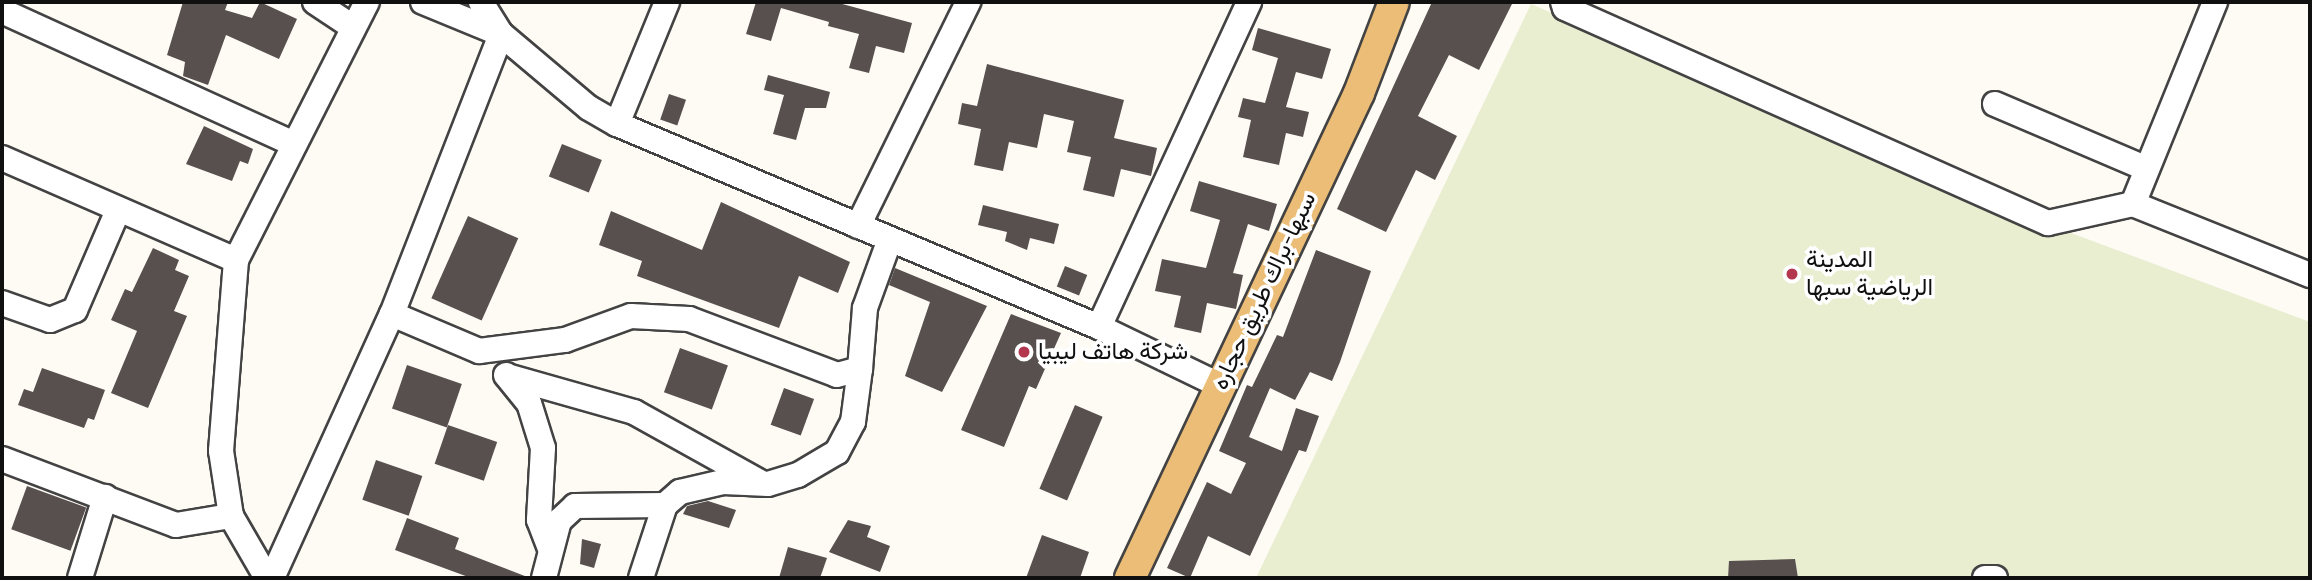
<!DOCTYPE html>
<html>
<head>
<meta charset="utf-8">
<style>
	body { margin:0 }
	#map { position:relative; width:2312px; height:580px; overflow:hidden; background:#fefbf5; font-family:Bitter,Vazirmatn,serif }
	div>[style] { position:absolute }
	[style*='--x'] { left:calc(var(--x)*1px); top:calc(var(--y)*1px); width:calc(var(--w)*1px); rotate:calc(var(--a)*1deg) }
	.pitch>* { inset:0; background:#e9eed1 }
	.building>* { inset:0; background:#58504e; transform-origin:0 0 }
	.roads { filter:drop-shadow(2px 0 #434343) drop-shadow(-2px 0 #434343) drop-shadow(0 2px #434343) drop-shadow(0 -2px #434343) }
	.minor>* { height:24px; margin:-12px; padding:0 12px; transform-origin:12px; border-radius:12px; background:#fff }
	.major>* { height:30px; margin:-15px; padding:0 15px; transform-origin:15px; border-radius:15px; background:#ebbd77 }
	.dots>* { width:19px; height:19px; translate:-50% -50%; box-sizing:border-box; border:4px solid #fff; border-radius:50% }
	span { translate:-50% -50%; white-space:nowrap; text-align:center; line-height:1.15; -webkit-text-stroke:7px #fff; paint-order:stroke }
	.poi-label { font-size:24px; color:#101010 }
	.left { translate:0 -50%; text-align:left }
	.street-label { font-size:24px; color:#101010 }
	.frame { position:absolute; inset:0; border:4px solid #101010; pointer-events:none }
</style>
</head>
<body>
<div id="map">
	<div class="pitch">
		<i style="clip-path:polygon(1531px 4px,2055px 227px,2310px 322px,2310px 578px,1256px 578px)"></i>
	</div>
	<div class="building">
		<i style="clip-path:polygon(183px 2px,228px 2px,225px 10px,252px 18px,260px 2px,297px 19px,279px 59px,226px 35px,208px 85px,183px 76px,185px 62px,167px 55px)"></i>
		<i style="clip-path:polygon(756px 2px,835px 2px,912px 23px,904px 53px,876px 46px,869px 73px,849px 68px,859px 34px,828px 26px,829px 22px,781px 8px,771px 41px,746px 34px)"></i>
		<i style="clip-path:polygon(1432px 2px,1513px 2px,1479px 70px,1449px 55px,1418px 116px,1457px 136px,1435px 180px,1416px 170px,1386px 232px,1337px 209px)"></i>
		<i style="clip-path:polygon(1258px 28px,1331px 49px,1322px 79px,1296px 72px,1286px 107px,1309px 112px,1303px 137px,1286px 133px,1279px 165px,1243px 157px,1251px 120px,1238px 117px,1243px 98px,1265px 103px,1278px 58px,1252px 50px)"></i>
		<i style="clip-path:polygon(987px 64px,1124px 100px,1114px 138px,1157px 148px,1151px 176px,1121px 169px,1114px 197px,1083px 190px,1091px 157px,1067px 152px,1074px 121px,1044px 114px,1037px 148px,1009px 142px,1003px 171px,974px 165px,981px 129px,958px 124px,962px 103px,977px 106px)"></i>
		<i style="clip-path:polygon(768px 75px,830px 92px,826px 108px,805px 108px,796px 140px,773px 134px,784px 95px,764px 90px)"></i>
		<i style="left:669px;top:94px;width:18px;height:27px;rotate:19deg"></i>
		<i style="clip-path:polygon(204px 126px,253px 149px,248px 164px,240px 161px,232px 181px,186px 164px)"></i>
		<i style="left:562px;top:144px;width:43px;height:35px;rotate:22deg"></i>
		<i style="clip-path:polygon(1199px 181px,1277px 204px,1269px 231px,1248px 224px,1233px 273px,1243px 275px,1236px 309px,1207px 303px,1201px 333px,1174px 327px,1181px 296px,1155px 291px,1162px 259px,1206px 268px,1220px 220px,1190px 211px)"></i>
		<i style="clip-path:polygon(721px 202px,850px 262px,838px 293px,799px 276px,779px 328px,637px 276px,642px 261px,599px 245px,611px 211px,702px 250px)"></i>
		<i style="clip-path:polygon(983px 205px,1059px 224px,1054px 244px,1030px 238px,1027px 250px,1005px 241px,1007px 232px,978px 225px)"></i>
		<i style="left:468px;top:216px;width:55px;height:90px;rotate:24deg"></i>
		<i style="clip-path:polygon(153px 248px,179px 260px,175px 270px,189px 276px,174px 311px,187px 316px,148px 408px,111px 393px,137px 331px,111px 320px,125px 289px,132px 292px)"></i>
		<i style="clip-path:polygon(1316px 250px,1371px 271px,1340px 362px,1332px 381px,1310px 372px,1295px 400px,1270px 388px,1249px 437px,1282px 451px,1296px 408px,1319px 416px,1306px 452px,1299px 450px,1250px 556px,1208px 536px,1190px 578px,1167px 568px,1207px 482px,1231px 494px,1246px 463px,1219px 451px,1247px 385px,1252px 387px,1277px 335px,1283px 337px)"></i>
		<i style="left:1065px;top:266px;width:24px;height:22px;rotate:22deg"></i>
		<i style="clip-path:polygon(895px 268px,987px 306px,942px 392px,905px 376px,930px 302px,889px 285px)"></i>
		<i style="clip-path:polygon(1011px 314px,1061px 333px,1036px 389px,1029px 386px,1004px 447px,961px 430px)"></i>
		<i style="left:680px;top:348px;width:51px;height:47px;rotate:20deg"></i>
		<i style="left:407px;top:365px;width:58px;height:46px;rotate:19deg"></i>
		<i style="clip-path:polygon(42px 368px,105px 390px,94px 420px,88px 418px,84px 428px,18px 405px,24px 389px,33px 392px)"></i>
		<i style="left:784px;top:388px;width:32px;height:39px;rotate:20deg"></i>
		<i style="left:1075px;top:405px;width:30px;height:91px;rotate:23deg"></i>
		<i style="left:448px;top:425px;width:52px;height:41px;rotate:19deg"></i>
		<i style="left:376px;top:460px;width:49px;height:42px;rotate:19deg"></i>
		<i style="left:27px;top:486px;width:63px;height:46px;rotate:20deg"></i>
		<i style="clip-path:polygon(708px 501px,736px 510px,729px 528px,683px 514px,687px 506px)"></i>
		<i style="clip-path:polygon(407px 518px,459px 538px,455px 549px,530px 578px,471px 578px,395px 550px)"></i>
		<i style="clip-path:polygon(848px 520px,871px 526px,867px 537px,890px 546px,880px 572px,829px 552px)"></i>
		<i style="clip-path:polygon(1042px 535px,1089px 552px,1080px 578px,1026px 578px)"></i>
		<i style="clip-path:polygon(582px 539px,601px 544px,594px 568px,580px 564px)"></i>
		<i style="clip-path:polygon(788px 547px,827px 558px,820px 578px,779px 578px)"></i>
		<i style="clip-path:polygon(1795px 559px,1798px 578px,1728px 578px,1729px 561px)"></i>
	</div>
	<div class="roads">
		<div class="minor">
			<i style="--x:315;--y:2;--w:43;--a:33.7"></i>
			<i style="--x:423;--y:2;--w:84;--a:22.3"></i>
			<i style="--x:501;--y:34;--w:115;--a:40.1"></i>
			<i style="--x:589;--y:108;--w:32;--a:30"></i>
			<i style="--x:617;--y:124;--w:523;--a:22.84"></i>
			<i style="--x:1099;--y:327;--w:133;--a:25.8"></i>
			<i style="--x:1563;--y:2;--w:6;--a:72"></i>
			<i style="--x:1565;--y:8;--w:529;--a:24"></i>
			<i style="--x:2048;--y:223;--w:87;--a:-12.6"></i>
			<i style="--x:2133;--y:204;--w:191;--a:21.9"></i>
			<i style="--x:2;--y:11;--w:319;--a:24.5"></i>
			<i style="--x:1995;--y:104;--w:163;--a:23.1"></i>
			<i style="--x:617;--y:124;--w:132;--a:-67.7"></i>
			<i style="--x:2;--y:158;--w:255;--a:23.6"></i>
			<i style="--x:2133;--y:204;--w:218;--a:-67.9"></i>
			<i style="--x:858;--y:226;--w:250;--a:-63.8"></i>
			<i style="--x:2;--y:303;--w:51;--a:19.5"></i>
			<i style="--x:50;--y:320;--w:27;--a:-22"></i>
			<i style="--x:75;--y:310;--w:109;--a:-66.7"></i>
			<i style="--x:392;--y:314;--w:95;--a:23"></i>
			<i style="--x:479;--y:351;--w:87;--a:-7.3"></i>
			<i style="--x:565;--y:340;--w:70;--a:-20"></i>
			<i style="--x:631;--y:316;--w:58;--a:3"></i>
			<i style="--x:689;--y:319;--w:158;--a:20.7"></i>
			<i style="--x:837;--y:375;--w:24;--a:-15"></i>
			<i style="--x:860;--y:369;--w:61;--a:-85.3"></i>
			<i style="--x:865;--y:308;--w:73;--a:-70.1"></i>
			<i style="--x:1099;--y:327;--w:358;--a:-65.2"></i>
			<i style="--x:506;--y:375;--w:36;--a:51"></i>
			<i style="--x:529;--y:403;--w:47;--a:72.7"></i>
			<i style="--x:543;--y:448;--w:72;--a:93.2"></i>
			<i style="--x:539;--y:520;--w:30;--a:69"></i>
			<i style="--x:507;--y:376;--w:132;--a:15.8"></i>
			<i style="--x:634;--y:412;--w:144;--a:29.1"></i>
			<i style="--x:2;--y:459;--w:186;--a:20.8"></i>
			<i style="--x:176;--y:525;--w:56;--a:-9.3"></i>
			<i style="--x:231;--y:516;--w:72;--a:59.9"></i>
			<i style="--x:231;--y:516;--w:66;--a:-98.7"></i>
			<i style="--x:221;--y:451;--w:192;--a:-85.5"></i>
			<i style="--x:236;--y:260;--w:289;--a:-63.1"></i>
			<i style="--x:80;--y:578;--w:85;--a:-72.8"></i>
			<i style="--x:272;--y:578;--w:290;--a:-65.6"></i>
			<i style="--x:392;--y:314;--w:300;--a:-68.7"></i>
			<i style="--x:501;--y:34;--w:38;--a:-122"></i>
			<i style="--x:544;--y:578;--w:59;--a:-75.3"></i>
			<i style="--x:559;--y:521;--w:22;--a:-43"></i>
			<i style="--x:575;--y:506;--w:90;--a:-0.6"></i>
			<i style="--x:641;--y:578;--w:77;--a:-71.8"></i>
			<i style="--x:665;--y:505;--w:20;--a:-41"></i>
			<i style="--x:680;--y:492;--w:44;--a:-13.1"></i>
			<i style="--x:723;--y:482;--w:45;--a:2.5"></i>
			<i style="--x:768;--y:484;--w:31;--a:-17"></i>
			<i style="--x:798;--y:475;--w:45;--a:-30.5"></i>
			<i style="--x:837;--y:452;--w:34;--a:-62"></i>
			<i style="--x:853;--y:422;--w:53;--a:-82.5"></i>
			<i style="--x:1985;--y:578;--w:10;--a:0"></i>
		</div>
		<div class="major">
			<i style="--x:1130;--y:578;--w:536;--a:-64.72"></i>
			<i style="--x:1359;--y:93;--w:97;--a:-69"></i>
		</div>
	</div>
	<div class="dots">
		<i style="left:1792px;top:274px;background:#b4354e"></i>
		<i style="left:1024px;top:352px;background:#b4354e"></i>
	</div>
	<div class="poi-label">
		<span class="left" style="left:1806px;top:274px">المدينة<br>الرياضية سبها</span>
		<span class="left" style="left:1038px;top:352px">شركة هاتف ليبيا</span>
	</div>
	<div class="street-label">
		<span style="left:1264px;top:291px;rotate:-65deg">سبها-براك طريق حجاره</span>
	</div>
	<div class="frame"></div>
</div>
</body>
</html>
